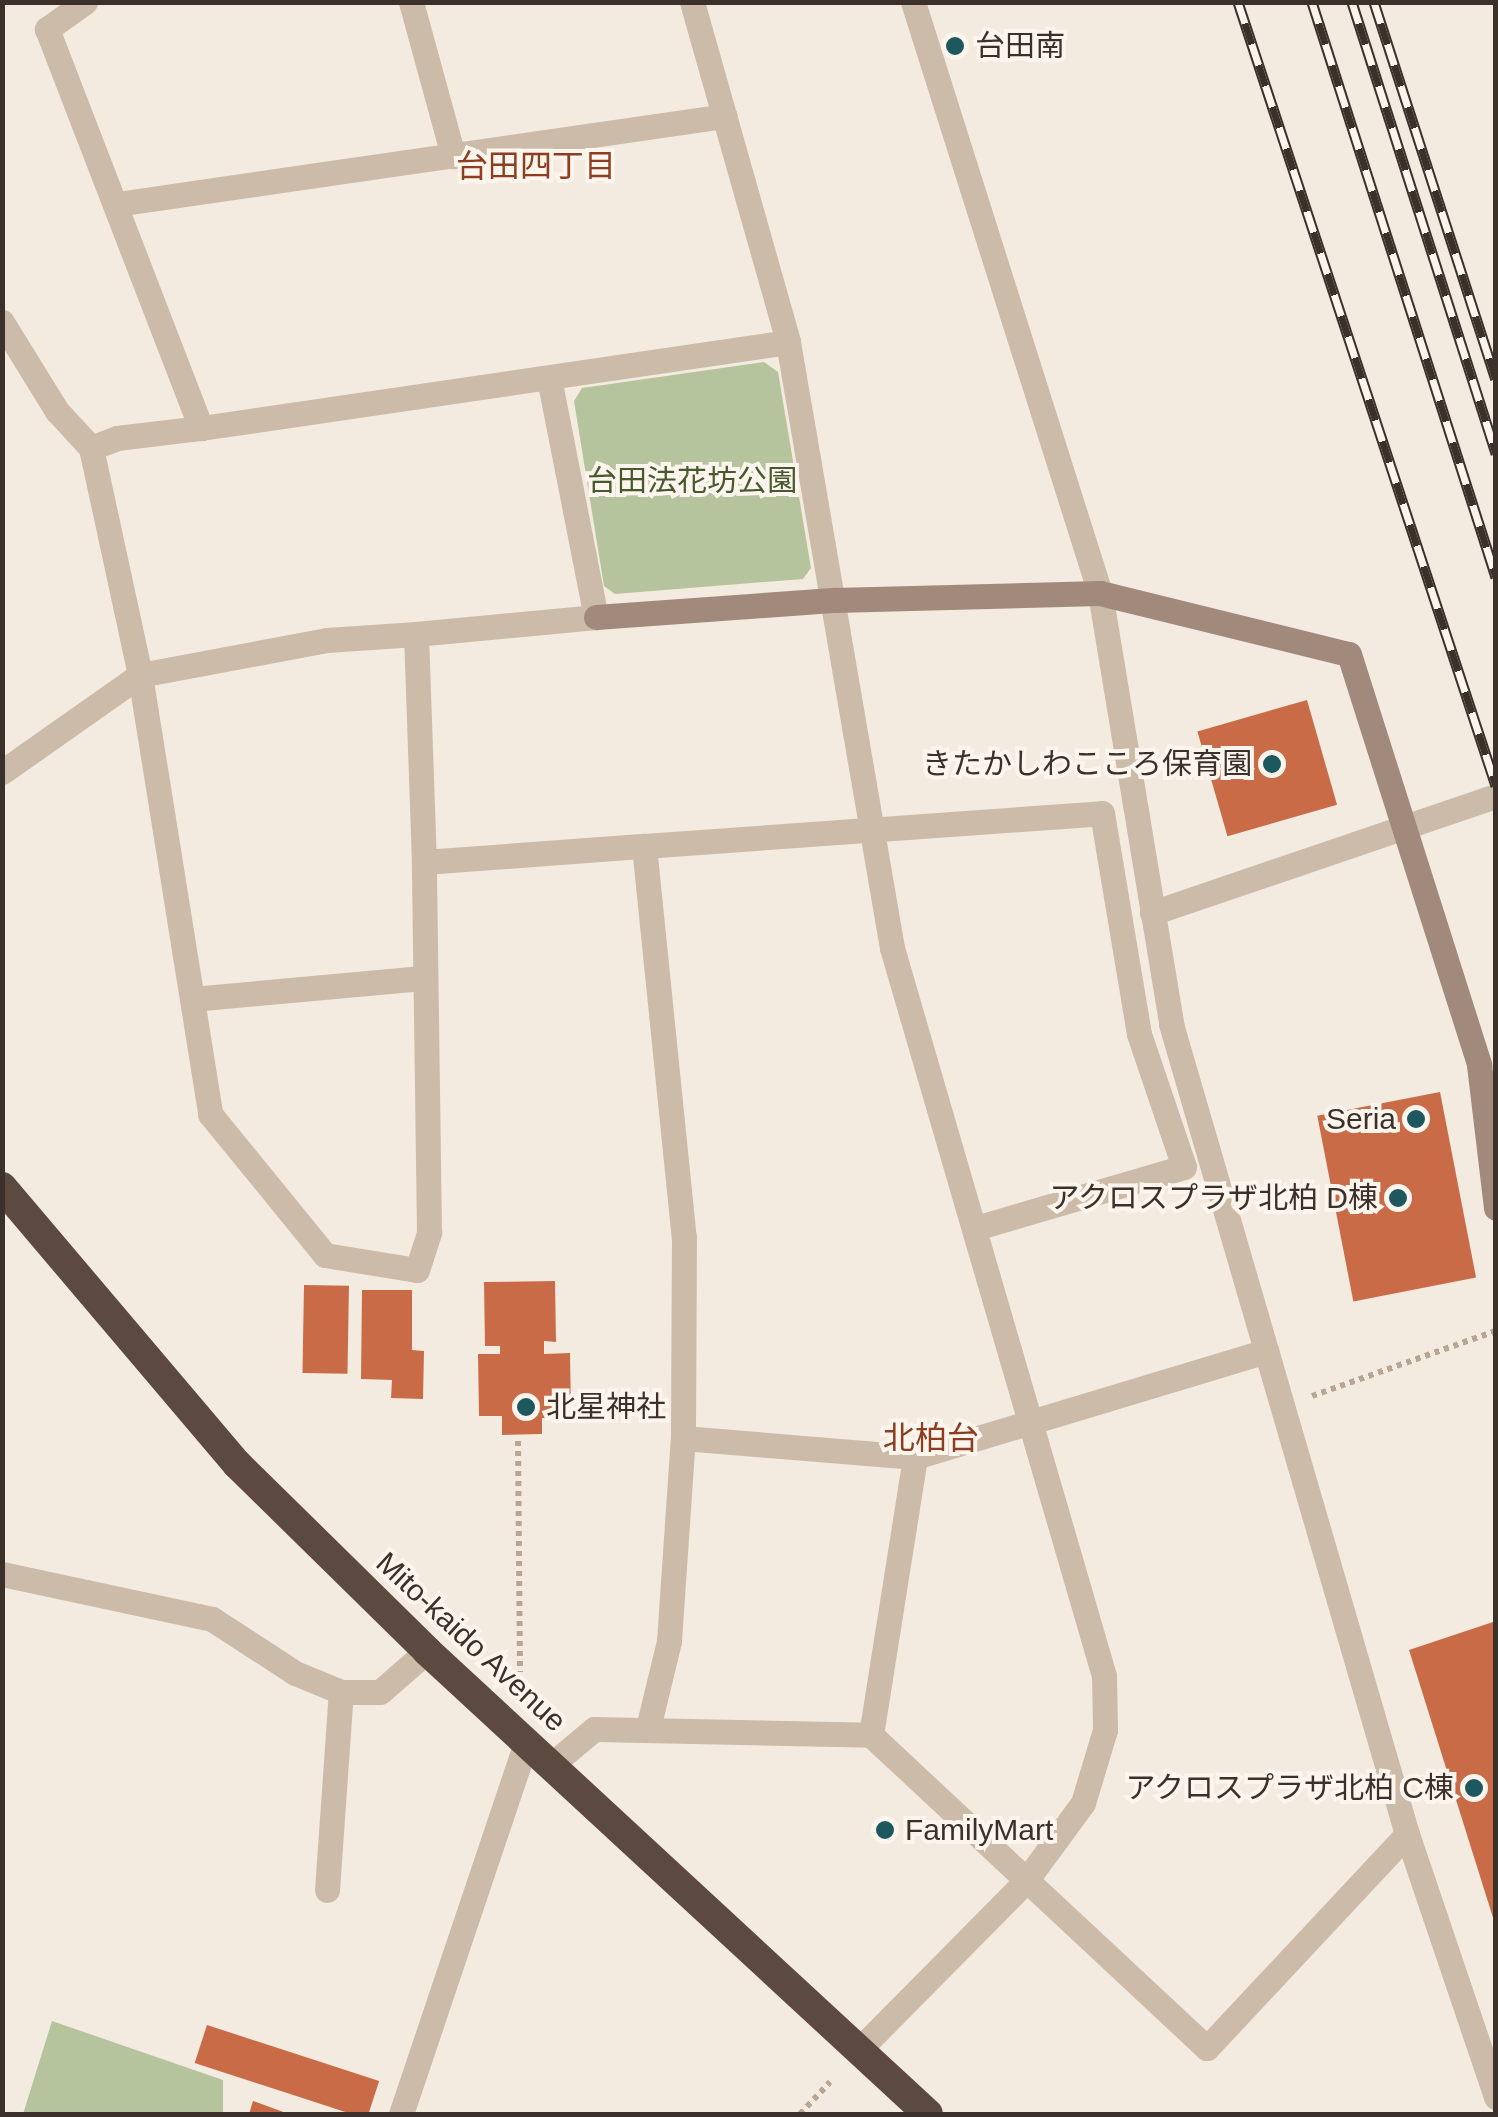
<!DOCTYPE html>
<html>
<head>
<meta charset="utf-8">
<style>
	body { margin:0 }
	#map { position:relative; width:1498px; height:2117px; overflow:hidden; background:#f4ebe0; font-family:Helvetica,"Noto Sans JP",sans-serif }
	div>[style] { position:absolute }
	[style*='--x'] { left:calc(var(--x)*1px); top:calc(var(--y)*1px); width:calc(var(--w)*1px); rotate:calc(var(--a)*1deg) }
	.green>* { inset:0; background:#b6c49e }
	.building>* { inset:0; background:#ca6b47; transform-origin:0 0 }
	.path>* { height:6px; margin-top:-3px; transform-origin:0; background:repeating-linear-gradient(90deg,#b9a594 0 5px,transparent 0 10px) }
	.street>* { height:25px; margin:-12.5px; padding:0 12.5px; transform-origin:12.5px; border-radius:12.5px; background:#cdbbaa }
	.secondary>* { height:25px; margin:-12.5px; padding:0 12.5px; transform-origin:12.5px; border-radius:12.5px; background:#a18a7b }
	.highway>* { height:30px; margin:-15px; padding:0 15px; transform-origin:15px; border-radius:15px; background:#5c4a41 }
	.rail>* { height:11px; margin-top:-5.5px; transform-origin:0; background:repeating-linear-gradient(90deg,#fbf5ed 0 22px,#3b302a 0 44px); box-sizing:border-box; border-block:2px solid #3b302a }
	.dots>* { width:28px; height:28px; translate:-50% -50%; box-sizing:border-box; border:5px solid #fbf5ed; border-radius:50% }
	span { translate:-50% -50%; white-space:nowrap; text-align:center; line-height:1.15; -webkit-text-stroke:8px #fbf5ed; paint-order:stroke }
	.poi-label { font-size:30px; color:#3b302a }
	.left { translate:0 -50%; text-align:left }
	.right { translate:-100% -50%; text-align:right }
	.park-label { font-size:30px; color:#485a2d }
	.street-label { font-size:30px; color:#3b302a }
	.neighbourhood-label { font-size:32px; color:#8d3d20 }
	.frame { position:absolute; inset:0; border:5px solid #3b302a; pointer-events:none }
</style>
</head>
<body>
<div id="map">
	<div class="green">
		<i style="clip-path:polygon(764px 362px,778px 372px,811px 568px,803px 579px,615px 594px,604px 586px,574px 401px,582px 388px)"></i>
		<i style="clip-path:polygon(52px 2021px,223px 2080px,223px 2114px,23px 2114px)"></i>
	</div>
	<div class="building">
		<i style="left:1307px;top:700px;width:109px;height:114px;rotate:74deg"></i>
		<i style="left:1440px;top:1092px;width:189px;height:125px;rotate:79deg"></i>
		<i style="clip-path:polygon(555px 1281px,556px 1342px,544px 1341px,544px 1354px,570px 1353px,571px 1418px,542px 1418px,542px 1434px,502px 1435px,502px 1416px,479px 1416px,478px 1354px,500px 1354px,500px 1346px,485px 1346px,484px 1282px)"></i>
		<i style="left:304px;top:1285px;width:45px;height:88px;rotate:1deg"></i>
		<i style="clip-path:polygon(362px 1290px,412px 1290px,412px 1350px,424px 1351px,423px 1399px,391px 1398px,392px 1380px,361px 1379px)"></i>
		<i style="clip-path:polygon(1496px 1621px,1496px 1924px,1495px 1924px,1409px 1650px)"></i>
		<i style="left:207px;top:2025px;width:181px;height:40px;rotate:18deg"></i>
		<i style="clip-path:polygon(253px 2101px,289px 2114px,249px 2114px)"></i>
	</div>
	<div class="path">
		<i style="--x:1312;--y:1396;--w:195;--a:-19.5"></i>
		<i style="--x:518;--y:1441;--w:231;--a:89.5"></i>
		<i style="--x:800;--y:2114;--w:44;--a:-46.8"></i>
	</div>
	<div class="street">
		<i style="--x:85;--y:2;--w:47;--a:144.6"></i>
		<i style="--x:47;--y:29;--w:428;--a:68.9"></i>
		<i style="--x:201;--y:428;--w:593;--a:-8.33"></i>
		<i style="--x:411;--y:2;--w:160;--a:74.7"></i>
		<i style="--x:692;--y:2;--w:353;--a:74.2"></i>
		<i style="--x:788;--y:342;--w:615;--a:80.26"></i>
		<i style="--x:892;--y:948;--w:758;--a:73.76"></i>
		<i style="--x:1104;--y:1676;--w:54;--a:88.9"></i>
		<i style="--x:1105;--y:1730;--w:76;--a:106.8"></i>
		<i style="--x:1083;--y:1803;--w:98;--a:126.3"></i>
		<i style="--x:1025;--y:1882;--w:238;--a:134.7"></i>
		<i style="--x:913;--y:2;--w:620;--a:72.44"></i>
		<i style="--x:1100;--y:593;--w:437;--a:80.6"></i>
		<i style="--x:1171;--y:1024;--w:844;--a:73.76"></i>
		<i style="--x:1407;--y:1834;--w:278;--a:71.3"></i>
		<i style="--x:117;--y:204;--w:614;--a:-8.24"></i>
		<i style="--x:2;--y:322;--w:105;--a:58.3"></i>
		<i style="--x:57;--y:411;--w:50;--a:47.4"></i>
		<i style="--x:91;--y:448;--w:232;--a:77.8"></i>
		<i style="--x:140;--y:675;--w:445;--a:80.9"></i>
		<i style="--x:210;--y:1114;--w:182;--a:50.8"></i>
		<i style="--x:325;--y:1255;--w:93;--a:9.3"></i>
		<i style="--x:417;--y:1270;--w:40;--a:-72"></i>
		<i style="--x:429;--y:1232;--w:370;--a:-90.8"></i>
		<i style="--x:549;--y:378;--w:244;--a:78.9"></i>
		<i style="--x:596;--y:617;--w:181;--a:174.6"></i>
		<i style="--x:416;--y:634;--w:228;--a:88"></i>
		<i style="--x:424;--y:862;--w:221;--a:-4.2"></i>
		<i style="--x:644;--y:846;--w:393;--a:84.2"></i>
		<i style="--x:684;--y:1237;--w:201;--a:90.3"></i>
		<i style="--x:683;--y:1438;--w:233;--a:4.7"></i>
		<i style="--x:915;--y:1457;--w:367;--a:-16.8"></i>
		<i style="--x:91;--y:448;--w:28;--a:-21"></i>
		<i style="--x:117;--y:438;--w:85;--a:-6.8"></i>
		<i style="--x:2;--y:772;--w:169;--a:-35.1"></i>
		<i style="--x:140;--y:675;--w:190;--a:-10.6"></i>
		<i style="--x:327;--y:640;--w:89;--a:-3.9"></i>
		<i style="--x:644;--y:846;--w:459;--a:-4.1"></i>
		<i style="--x:1102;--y:813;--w:224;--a:80.5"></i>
		<i style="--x:1139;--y:1034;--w:140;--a:71.3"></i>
		<i style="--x:1184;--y:1167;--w:217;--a:163.7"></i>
		<i style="--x:1152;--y:913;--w:363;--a:-18.8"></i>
		<i style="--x:192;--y:999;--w:234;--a:-5.2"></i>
		<i style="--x:2;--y:1574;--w:215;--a:12.1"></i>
		<i style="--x:212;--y:1619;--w:99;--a:33"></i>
		<i style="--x:295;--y:1673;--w:50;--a:22.4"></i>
		<i style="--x:341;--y:1692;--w:39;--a:0"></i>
		<i style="--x:380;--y:1692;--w:62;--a:-41.1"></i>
		<i style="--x:648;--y:1728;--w:89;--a:-76.4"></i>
		<i style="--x:669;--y:1641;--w:203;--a:-86.1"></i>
		<i style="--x:871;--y:1735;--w:281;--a:-81"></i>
		<i style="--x:551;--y:1765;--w:56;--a:-39.9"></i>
		<i style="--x:594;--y:1729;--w:277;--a:1.2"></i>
		<i style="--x:871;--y:1735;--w:459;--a:43"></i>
		<i style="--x:1207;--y:2048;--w:293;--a:-46.9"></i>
		<i style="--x:327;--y:1890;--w:198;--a:-86"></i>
		<i style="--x:401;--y:2114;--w:392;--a:-71.4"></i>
	</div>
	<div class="secondary">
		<i style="--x:596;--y:617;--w:240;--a:-4.1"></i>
		<i style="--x:835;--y:600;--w:265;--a:-1.5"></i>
		<i style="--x:1100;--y:593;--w:256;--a:13.8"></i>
		<i style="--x:1349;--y:654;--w:431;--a:72.4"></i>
		<i style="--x:1479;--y:1065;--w:144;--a:83.2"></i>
	</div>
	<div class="highway">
		<i style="--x:2;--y:1187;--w:363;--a:49.7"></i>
		<i style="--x:237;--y:1464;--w:267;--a:44.5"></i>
		<i style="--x:427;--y:1651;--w:682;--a:42.74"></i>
	</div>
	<div class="rail">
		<i style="--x:1238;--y:2;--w:825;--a:71.78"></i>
		<i style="--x:1312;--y:2;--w:604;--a:72.26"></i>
		<i style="--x:1352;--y:2;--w:474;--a:72.3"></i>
		<i style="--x:1374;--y:2;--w:396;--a:72.1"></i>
	</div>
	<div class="dots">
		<i style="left:955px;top:46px;background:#1d585e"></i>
		<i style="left:1272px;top:764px;background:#1d585e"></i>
		<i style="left:1416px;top:1119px;background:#1d585e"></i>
		<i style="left:1398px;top:1198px;background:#1d585e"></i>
		<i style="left:526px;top:1407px;background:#1d585e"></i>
		<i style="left:1474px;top:1788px;background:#1d585e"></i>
		<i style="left:885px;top:1830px;background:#1d585e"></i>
	</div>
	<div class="poi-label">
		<span class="left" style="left:975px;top:46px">台田南</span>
		<span class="right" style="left:1252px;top:764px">きたかしわこころ保育園</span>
		<span class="right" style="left:1396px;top:1119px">Seria</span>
		<span class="right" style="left:1378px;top:1198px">アクロスプラザ北柏 D棟</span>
		<span class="left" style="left:546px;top:1407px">北星神社</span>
		<span class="right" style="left:1454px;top:1788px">アクロスプラザ北柏 C棟</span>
		<span class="left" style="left:905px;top:1830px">FamilyMart</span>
	</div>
	<div class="park-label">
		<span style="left:692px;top:481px">台田法花坊公園</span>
	</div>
	<div class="street-label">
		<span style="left:471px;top:1642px;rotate:43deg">Mito-kaido Avenue</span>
	</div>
	<div class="neighbourhood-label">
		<span style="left:536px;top:166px">台田四丁目</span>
		<span style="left:931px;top:1438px">北柏台</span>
	</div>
	<div class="frame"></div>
</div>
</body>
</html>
